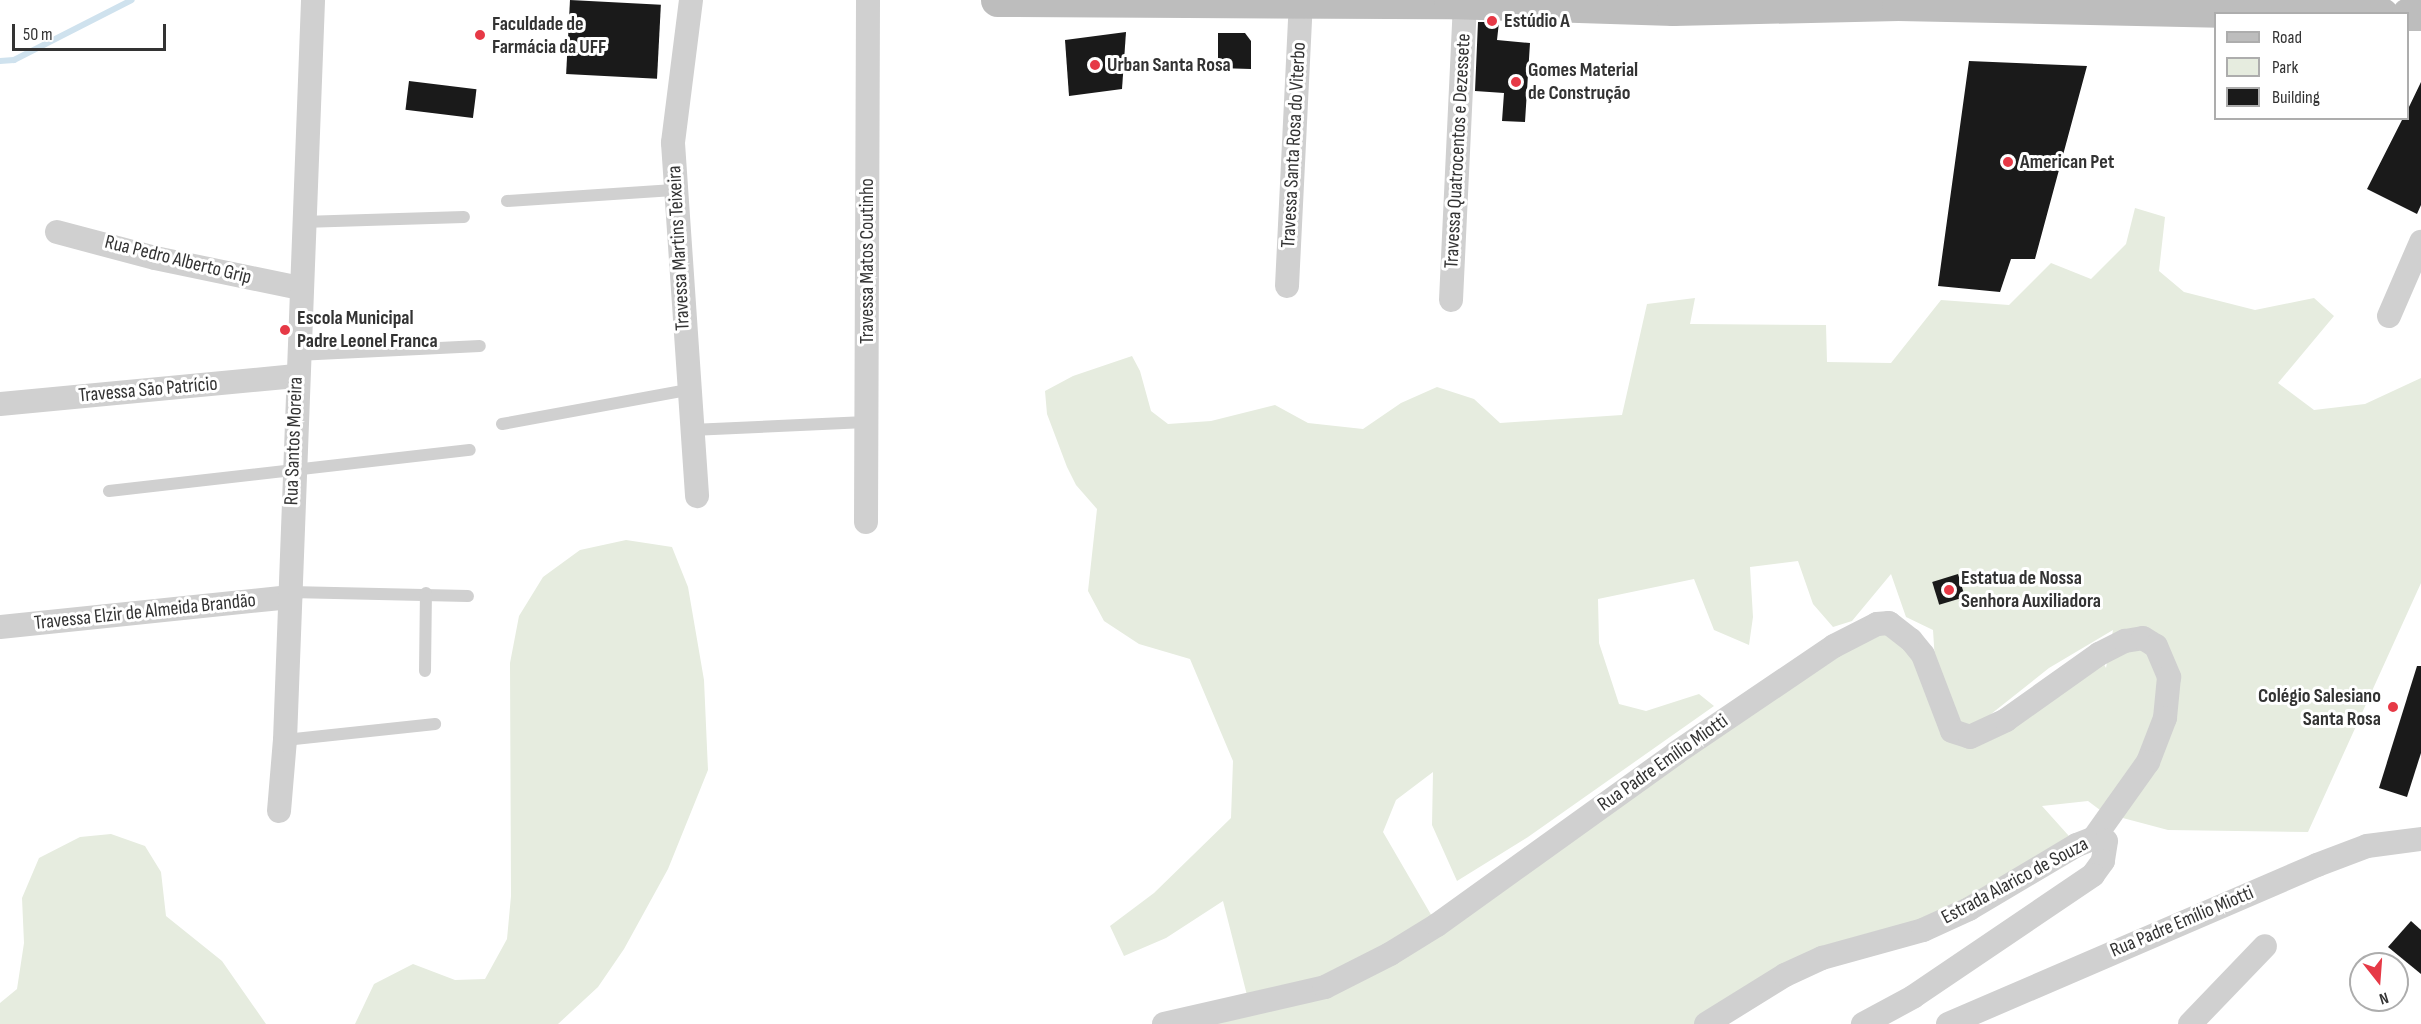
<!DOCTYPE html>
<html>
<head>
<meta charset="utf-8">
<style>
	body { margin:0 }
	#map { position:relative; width:2421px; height:1024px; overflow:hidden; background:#fff; font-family:"Sofia Sans Condensed",sans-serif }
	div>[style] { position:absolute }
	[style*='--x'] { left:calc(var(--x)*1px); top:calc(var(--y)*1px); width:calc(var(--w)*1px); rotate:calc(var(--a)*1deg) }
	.green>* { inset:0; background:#e6ecdf }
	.stream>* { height:6px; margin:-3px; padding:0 3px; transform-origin:3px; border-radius:3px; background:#cfe2ee }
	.building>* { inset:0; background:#1a1a1a; transform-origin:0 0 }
	.lane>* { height:12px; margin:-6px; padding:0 6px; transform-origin:6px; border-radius:6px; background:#d0d0d0 }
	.street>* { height:24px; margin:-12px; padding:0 12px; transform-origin:12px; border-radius:12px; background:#d0d0d0 }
	.secondary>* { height:33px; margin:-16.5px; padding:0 16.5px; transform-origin:16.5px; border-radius:16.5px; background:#bdbdbd }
	.dots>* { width:16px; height:16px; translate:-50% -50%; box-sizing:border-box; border:3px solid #fff; border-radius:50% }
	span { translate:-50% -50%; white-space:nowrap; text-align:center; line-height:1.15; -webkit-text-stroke:6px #fff; paint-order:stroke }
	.poi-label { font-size:20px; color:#333; font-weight:700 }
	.left { translate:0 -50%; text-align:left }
	.right { translate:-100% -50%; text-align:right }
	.street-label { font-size:20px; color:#333 }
	.legend { position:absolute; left:2214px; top:12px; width:195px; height:108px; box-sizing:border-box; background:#fff; border:2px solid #adadad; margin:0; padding:8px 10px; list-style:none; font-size:18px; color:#333 }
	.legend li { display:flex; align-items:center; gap:12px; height:30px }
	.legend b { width:30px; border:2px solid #adadad }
	.north { position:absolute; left:2349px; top:952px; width:60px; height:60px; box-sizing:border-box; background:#fff; border:2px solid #adadad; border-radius:50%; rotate:163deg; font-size:16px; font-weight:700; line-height:24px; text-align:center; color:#333 }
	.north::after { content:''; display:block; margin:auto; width:21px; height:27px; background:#e63946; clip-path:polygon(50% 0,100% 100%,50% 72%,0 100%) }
	.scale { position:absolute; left:12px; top:24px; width:154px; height:27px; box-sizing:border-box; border:3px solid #333; border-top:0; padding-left:8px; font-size:18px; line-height:21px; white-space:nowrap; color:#333; -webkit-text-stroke:4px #fff; paint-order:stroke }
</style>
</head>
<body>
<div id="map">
	<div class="green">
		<i style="clip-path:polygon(evenodd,2135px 208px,2165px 217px,2159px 271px,2184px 292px,2255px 310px,2314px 298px,2334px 316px,2278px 383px,2314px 410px,2365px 404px,2421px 378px,2421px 583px,2308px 832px,2168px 830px,2104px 813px,2088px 801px,2042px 806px,2077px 845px,1706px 1024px,1164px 1024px,1250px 1007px,1223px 901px,1166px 938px,1124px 956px,1110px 926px,1154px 893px,1231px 818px,1233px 761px,1190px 659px,1139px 644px,1104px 621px,1088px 591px,1097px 509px,1076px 485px,1067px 467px,1047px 414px,1045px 391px,1073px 376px,1132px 356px,1140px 371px,1151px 411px,1168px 424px,1211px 421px,1275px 405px,1308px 423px,1363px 429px,1401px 403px,1437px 387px,1474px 399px,1500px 423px,1622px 415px,1647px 304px,1695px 298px,1690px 324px,1826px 325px,1827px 362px,1891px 363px,1941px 300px,2009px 305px,2051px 263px,2091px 279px,2126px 244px,2135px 208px,1798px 561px,1813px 604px,1833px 627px,1852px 621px,1891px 574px,1906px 617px,1933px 630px,1935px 661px,1964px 729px,1986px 718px,2049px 668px,2113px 630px,2106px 668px,2099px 654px,1960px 736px,1889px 623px,1437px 925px,1383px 832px,1396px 800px,1433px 772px,1432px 825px,1457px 881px,1528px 837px,1714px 706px,1699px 694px,1646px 711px,1619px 704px,1599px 643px,1598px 599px,1694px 579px,1714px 630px,1749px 645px,1753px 617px,1750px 567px,1798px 561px)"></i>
		<i style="clip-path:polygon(626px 540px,672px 547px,688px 587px,704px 680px,708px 770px,668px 869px,624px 949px,598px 987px,558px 1024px,355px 1024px,374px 984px,413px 964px,455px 980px,485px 979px,507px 939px,511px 896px,510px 663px,519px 616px,543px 577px,580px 550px)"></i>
		<i style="clip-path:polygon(111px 834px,145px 846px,161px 872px,166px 916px,222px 961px,266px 1024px,0 1024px,0 1003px,17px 989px,24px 943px,22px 898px,39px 858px,80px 837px)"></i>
	</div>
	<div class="stream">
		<i style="--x:0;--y:61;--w:14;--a:-4"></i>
		<i style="--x:14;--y:60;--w:132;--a:-27"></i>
	</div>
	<div class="building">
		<i style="left:570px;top:0;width:91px;height:74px;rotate:3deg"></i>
		<i style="clip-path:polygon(1478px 22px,1499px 22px,1497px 40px,1530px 43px,1525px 122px,1502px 121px,1504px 93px,1475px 91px)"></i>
		<i style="clip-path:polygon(1126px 32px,1122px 89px,1069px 96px,1065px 40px)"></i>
		<i style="clip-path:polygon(1218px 33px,1245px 33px,1251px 41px,1251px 69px,1218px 68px)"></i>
		<i style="clip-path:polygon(1969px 61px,2087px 66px,2035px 259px,2011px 259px,2000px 292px,1938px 286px)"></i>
		<i style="left:409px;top:81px;width:68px;height:29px;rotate:7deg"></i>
		<i style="clip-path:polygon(2421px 82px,2421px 205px,2417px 214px,2367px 189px,2403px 118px,2408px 118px,2408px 109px)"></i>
		<i style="left:1958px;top:574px;width:24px;height:27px;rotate:73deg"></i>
		<i style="clip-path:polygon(2417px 666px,2421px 666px,2421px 753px,2407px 797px,2379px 788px)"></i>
		<i style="clip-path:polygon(2411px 921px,2421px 930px,2421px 974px,2388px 947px)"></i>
	</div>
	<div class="lane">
		<i style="--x:507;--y:201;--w:167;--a:-3.8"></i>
		<i style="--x:302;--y:222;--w:162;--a:-1.8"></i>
		<i style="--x:297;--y:355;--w:183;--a:-2.8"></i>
		<i style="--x:502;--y:424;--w:189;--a:-10.4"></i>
		<i style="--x:691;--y:430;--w:175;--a:-2.6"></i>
		<i style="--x:109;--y:491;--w:363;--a:-6.5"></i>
		<i style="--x:290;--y:592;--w:178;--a:1.3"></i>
		<i style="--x:425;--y:671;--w:78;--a:-89.3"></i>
		<i style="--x:285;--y:740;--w:151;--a:-6.1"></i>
	</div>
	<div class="street">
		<i style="--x:691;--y:0;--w:144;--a:97.2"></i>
		<i style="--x:673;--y:143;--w:354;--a:86.1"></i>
		<i style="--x:57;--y:232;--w:101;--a:14.9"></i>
		<i style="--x:155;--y:258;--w:148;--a:11.7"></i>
		<i style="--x:1287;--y:286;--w:283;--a:-87.2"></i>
		<i style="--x:1451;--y:300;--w:297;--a:-87.3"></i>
		<i style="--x:2389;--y:316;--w:81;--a:-66.6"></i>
		<i style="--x:0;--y:404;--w:297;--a:-5.4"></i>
		<i style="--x:866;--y:522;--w:522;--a:-89.78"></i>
		<i style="--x:0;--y:627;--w:292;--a:-5.9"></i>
		<i style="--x:279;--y:811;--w:71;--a:-85.2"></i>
		<i style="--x:285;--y:740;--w:741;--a:-87.83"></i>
		<i style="--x:1164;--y:1024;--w:165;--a:-12.9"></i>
		<i style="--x:1325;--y:987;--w:73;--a:-26.9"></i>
		<i style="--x:1390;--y:954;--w:55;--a:-31.7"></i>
		<i style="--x:1437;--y:925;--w:294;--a:-35.7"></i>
		<i style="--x:1676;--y:753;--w:191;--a:-34.1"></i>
		<i style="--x:1834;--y:646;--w:48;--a:-27.1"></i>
		<i style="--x:1877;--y:624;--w:12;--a:-5"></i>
		<i style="--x:1889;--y:623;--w:28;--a:38"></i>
		<i style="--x:1911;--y:640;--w:19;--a:51"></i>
		<i style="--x:1923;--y:655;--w:81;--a:69.1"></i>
		<i style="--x:1952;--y:731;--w:19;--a:18"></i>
		<i style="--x:1970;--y:737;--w:40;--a:-25"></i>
		<i style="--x:2006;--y:720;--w:114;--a:-35.4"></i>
		<i style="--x:2099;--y:654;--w:29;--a:-27"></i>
		<i style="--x:2125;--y:641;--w:18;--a:-9"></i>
		<i style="--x:2143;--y:638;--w:15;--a:32"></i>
		<i style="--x:2156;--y:646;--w:34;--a:67"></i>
		<i style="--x:2169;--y:677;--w:41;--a:95.6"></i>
		<i style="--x:2165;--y:718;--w:47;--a:111.1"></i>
		<i style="--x:2148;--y:762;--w:93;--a:125.4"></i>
		<i style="--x:1706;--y:1024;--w:93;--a:-31.8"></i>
		<i style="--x:1785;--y:975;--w:41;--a:-24.7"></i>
		<i style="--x:1822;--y:958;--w:105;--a:-15.5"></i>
		<i style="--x:1923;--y:930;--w:51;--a:-24.5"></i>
		<i style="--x:1969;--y:909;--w:126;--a:-30.7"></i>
		<i style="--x:2077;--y:845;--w:18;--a:-22"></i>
		<i style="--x:2094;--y:838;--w:12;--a:14"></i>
		<i style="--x:2106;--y:841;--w:20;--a:99"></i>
		<i style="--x:2103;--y:861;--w:17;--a:126"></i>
		<i style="--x:2093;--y:875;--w:217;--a:145.9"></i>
		<i style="--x:1913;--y:997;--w:57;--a:151.6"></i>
		<i style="--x:1948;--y:1024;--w:402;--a:-23.3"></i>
		<i style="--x:2317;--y:865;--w:53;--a:-20.8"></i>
		<i style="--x:2367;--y:846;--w:54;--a:-7.4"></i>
		<i style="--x:2190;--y:1024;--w:108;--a:-46.1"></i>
	</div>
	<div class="secondary">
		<i style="--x:997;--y:0;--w:453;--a:0.3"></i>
		<i style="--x:1450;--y:2;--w:223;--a:1.8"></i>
		<i style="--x:1673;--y:9;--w:225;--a:-1.3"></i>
		<i style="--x:1898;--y:4;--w:484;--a:1.2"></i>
		<i style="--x:2408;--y:14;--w:13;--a:0"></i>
	</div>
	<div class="dots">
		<i style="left:1492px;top:21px;background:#e63946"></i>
		<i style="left:480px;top:35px;background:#e63946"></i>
		<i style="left:1095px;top:65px;background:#e63946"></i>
		<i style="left:1516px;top:82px;background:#e63946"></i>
		<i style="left:2008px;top:162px;background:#e63946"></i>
		<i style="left:285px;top:330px;background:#e63946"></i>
		<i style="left:1949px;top:590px;background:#e63946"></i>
		<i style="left:2393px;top:707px;background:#e63946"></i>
	</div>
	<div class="poi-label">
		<span class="left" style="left:1504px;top:21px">Estúdio A</span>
		<span class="left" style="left:492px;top:36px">Faculdade de<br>Farmácia da UFF</span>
		<span class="left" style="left:1107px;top:65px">Urban Santa Rosa</span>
		<span class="left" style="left:1528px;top:82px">Gomes Material<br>de Construção</span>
		<span class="left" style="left:2020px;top:162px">American Pet</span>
		<span class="left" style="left:297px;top:330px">Escola Municipal<br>Padre Leonel Franca</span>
		<span class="left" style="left:1961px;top:590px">Estatua de Nossa<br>Senhora Auxiliadora</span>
		<span class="right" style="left:2381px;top:708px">Colégio Salesiano<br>Santa Rosa</span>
	</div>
	<div class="street-label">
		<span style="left:1294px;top:145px;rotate:-87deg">Travessa Santa Rosa do Viterbo</span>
		<span style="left:1458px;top:151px;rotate:-87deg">Travessa Quatrocentos e Dezessete</span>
		<span style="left:679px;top:248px;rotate:-93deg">Travessa Martins Teixeira</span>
		<span style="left:178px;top:260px;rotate:14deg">Rua Pedro Alberto Grip</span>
		<span style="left:867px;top:261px;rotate:-90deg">Travessa Matos Coutinho</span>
		<span style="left:148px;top:390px;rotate:-5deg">Travessa São Patrício</span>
		<span style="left:294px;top:441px;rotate:-88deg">Rua Santos Moreira</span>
		<span style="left:145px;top:612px;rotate:-6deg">Travessa Elzir de Almeida Brandão</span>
		<span style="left:1663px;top:763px;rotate:-35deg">Rua Padre Emílio Miotti</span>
		<span style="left:2015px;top:881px;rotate:-28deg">Estrada Alarico de Souza</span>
		<span style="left:2182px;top:922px;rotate:-23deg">Rua Padre Emílio Miotti</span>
	</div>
	<ul class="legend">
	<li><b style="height:8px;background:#bdbdbd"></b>Road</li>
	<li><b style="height:16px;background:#e6ecdf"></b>Park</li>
	<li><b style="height:16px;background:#1a1a1a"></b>Building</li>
	</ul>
	<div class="north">N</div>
	<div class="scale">50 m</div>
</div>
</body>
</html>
